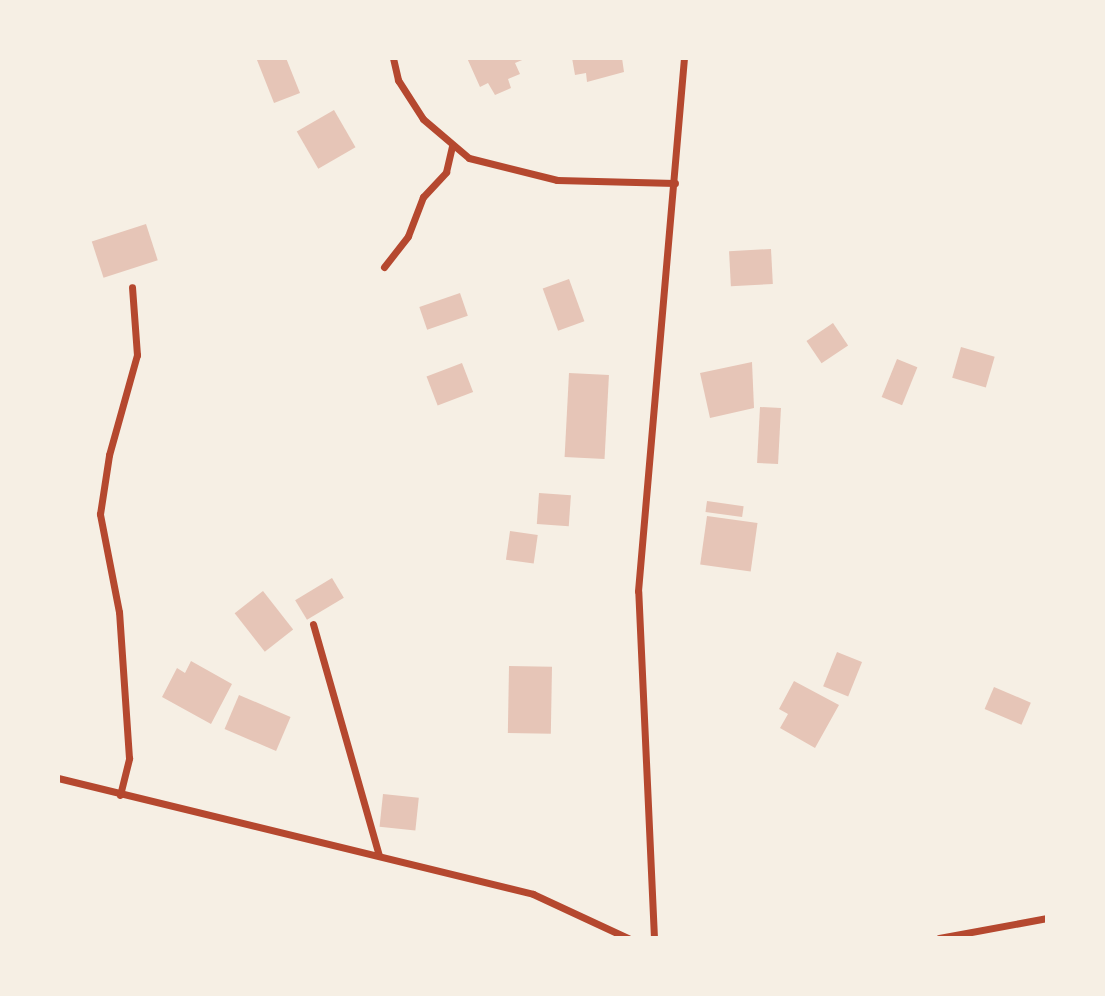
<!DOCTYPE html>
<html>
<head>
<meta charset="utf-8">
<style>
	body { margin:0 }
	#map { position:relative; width:1105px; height:996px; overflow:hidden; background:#f6efe4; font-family:Inter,sans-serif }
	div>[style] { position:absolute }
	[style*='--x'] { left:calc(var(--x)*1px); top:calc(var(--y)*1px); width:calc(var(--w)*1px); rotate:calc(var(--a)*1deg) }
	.building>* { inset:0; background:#e6c5b7; transform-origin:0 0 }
	.minor>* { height:7px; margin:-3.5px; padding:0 3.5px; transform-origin:3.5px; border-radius:3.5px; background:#b5482f }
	span { translate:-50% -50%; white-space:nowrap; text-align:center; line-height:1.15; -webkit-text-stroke:5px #f6efe4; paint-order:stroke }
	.frame { position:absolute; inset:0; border:60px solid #f6efe4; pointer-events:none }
</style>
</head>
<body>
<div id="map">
	<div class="building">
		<i style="clip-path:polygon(286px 58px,300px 93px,274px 103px,257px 60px)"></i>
		<i style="clip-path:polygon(467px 58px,527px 58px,515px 63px,520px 74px,508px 79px,511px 88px,495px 95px,488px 83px,480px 87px)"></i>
		<i style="clip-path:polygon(572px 58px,622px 58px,624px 72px,587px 82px,586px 73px,575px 75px)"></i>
		<i style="left:334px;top:110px;width:43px;height:43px;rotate:60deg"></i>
		<i style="left:146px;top:224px;width:38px;height:57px;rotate:72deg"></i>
		<i style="left:771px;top:249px;width:35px;height:42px;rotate:87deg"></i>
		<i style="left:569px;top:279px;width:45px;height:28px;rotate:70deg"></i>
		<i style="left:460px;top:293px;width:24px;height:43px;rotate:71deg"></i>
		<i style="left:833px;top:323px;width:27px;height:32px;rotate:56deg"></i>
		<i style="left:961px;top:347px;width:35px;height:32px;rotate:16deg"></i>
		<i style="left:897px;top:359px;width:22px;height:41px;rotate:22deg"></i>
		<i style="clip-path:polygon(752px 362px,754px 408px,710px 418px,700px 373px)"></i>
		<i style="left:462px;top:363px;width:31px;height:38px;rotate:69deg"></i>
		<i style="left:569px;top:373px;width:40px;height:84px;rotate:3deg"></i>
		<i style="left:760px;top:407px;width:21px;height:56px;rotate:3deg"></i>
		<i style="left:539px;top:493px;width:32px;height:31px;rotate:4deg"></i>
		<i style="left:707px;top:501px;width:37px;height:11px;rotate:8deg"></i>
		<i style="left:707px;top:516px;width:51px;height:49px;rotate:8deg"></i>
		<i style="left:510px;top:531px;width:28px;height:29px;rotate:8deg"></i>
		<i style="left:332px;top:578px;width:23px;height:43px;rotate:59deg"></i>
		<i style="left:263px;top:591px;width:49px;height:36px;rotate:52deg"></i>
		<i style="left:837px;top:652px;width:27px;height:37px;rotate:22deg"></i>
		<i style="clip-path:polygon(191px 661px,232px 684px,211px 724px,162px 697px,177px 668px,185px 673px)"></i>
		<i style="left:509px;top:666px;width:43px;height:67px;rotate:1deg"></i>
		<i style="clip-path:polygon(794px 681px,839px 705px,815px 748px,780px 728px,788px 714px,779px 709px)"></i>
		<i style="left:994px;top:687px;width:40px;height:24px;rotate:23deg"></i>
		<i style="left:239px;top:695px;width:56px;height:37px;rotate:23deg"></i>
		<i style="left:383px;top:794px;width:36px;height:33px;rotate:6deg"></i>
	</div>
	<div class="minor">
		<i style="--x:393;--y:58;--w:23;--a:77"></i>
		<i style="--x:398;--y:80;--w:46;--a:57.3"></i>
		<i style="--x:423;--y:119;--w:60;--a:40.3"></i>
		<i style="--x:469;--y:158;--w:91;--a:14"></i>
		<i style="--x:557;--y:180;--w:118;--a:1.5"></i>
		<i style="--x:384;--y:267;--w:39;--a:-52"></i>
		<i style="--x:408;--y:236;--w:42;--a:-69"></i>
		<i style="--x:423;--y:197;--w:34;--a:-47"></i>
		<i style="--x:446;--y:172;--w:26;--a:-77"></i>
		<i style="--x:313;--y:624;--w:240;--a:74.1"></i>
		<i style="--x:58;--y:778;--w:489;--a:13.7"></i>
		<i style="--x:533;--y:894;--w:105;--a:24.9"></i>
		<i style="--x:120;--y:795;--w:38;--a:-76"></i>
		<i style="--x:129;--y:758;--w:146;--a:-93.9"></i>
		<i style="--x:119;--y:612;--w:100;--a:-101"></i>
		<i style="--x:100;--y:514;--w:60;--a:-81.3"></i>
		<i style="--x:109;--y:455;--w:104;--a:-74.4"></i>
		<i style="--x:137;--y:355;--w:68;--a:-94.2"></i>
		<i style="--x:654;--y:938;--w:347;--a:-92.6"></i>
		<i style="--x:638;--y:591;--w:535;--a:-85.07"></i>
		<i style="--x:939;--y:938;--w:110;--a:-10.5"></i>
	</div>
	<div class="frame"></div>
</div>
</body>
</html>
